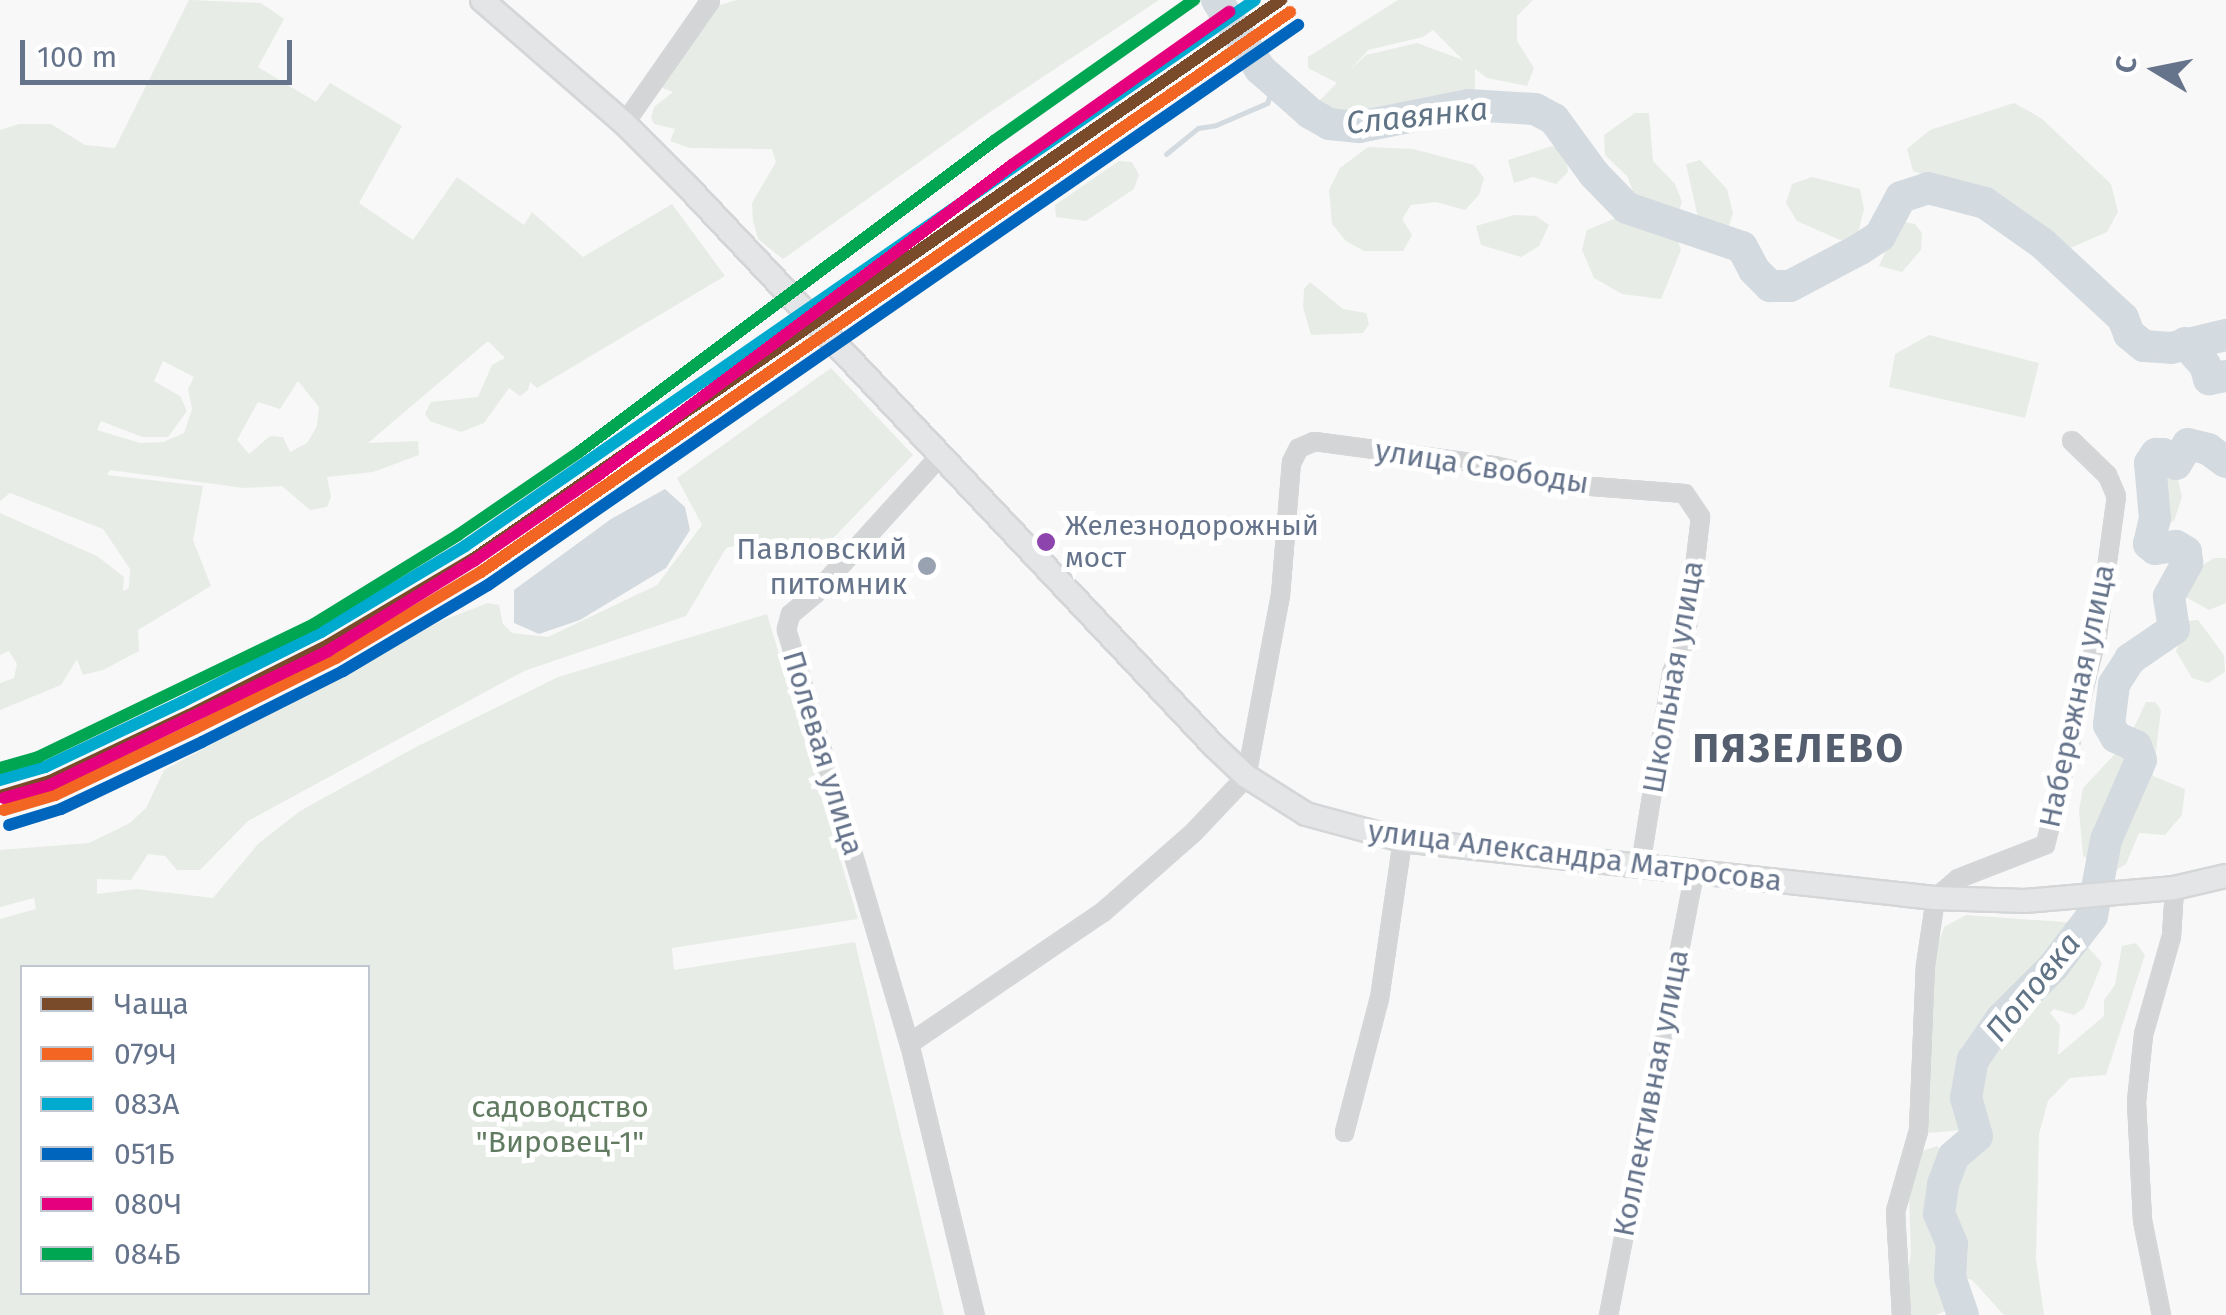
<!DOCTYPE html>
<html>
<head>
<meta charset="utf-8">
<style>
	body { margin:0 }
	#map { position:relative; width:2226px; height:1315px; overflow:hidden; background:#f8f8f8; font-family:"Fira Sans",sans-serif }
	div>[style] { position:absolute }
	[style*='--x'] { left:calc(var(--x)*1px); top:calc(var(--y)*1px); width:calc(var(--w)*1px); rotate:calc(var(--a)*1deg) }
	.green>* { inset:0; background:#e7ece6 }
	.water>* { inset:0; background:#d4dbe0 }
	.stream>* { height:5px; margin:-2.5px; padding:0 2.5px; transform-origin:2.5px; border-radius:2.5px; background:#d4dbe0 }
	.river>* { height:32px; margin:-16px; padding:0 16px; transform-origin:16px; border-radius:16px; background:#d4dbe0 }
	.roads { filter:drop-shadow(2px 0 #d4d6d8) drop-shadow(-2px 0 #d4d6d8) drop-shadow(0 2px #d4d6d8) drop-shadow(0 -2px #d4d6d8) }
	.street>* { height:15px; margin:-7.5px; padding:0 7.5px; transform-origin:7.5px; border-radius:7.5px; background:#d4d5d6 }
	.secondary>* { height:22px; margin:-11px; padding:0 11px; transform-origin:11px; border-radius:11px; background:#e4e5e6 }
	.rail-1>* { height:12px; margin:-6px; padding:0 6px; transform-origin:6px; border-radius:6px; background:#7a4b2a }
	.rail-2>* { height:12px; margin:-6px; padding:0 6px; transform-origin:6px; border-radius:6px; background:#f26522 }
	.rail-3>* { height:12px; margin:-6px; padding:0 6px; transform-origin:6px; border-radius:6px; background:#00a9ce }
	.rail-4>* { height:12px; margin:-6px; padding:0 6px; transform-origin:6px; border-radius:6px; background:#0065bd }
	.rail-5>* { height:12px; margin:-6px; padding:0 6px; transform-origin:6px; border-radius:6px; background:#e5007d }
	.rail-6>* { height:12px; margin:-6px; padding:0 6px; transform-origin:6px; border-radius:6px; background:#00a651 }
	.dots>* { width:28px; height:28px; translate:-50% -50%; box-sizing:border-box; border:5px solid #fff; border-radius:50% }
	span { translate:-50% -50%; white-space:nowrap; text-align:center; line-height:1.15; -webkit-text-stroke:10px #fff; paint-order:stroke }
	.bus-label { font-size:28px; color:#65738b }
	.left { translate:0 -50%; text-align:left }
	.street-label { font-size:30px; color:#65738b }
	.poi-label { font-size:30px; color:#65738b }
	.right { translate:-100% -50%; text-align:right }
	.park-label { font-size:30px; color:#617b61 }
	.water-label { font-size:32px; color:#617486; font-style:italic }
	.district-label { font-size:40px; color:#545e6f; font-weight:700; letter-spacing:2.5px }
	.legend { position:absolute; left:20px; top:965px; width:350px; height:330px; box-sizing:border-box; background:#fff; border:2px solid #c1c7d1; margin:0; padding:12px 18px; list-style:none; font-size:30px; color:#65738b }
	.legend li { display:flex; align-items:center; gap:20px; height:50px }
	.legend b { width:50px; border:2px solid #c1c7d1 }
	.north { position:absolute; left:2106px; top:20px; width:100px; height:100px; -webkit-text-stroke:8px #fff; paint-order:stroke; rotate:280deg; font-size:28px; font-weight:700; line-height:40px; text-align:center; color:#65738b }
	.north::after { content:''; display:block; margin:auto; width:35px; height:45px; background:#65738b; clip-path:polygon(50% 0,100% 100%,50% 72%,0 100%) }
	.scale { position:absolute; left:20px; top:40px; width:272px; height:45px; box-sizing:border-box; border:5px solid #65738b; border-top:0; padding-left:12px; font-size:30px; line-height:35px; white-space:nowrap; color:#65738b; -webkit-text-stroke:8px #fff; paint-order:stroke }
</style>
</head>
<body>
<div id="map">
	<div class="green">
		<i style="clip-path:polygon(evenodd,189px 0,261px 3px,284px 19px,258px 67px,316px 102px,330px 83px,402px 126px,359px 203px,413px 240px,457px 177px,524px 225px,532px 212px,583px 257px,672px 204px,725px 276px,537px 388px,530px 382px,528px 390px,520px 396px,509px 388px,484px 423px,461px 432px,430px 421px,425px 414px,431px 402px,478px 397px,492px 365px,505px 358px,488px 341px,368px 443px,418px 441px,419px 455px,373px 472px,327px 477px,331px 497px,327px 507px,310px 510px,282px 486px,244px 488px,110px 470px,107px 475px,203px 486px,193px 540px,211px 586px,138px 630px,139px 651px,103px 670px,83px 675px,77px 659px,61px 685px,0 710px,0 683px,14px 678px,17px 664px,9px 651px,0 655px,0 513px,97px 556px,124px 577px,123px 591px,129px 588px,130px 569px,103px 529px,10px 493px,0 501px,0 130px,19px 124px,51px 124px,85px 145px,115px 148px,189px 0,163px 361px,194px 377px,188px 389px,192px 409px,184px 433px,163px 442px,140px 443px,97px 430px,101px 421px,142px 437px,168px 437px,187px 411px,180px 396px,154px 381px,163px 361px,189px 0,298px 381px,319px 407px,317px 426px,307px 443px,290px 452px,283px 437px,270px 436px,249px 454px,237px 440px,258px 402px,280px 409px,298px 381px)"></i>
		<i style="clip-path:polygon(737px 0,1159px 0,987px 114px,783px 259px,758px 239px,753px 221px,752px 203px,776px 162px,772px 149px,690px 148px,670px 141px,675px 129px,654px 124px,651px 118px,654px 107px,673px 92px,658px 86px,683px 52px,716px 6px)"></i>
		<i style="clip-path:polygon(evenodd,1398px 0,1533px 0,1517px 16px,1517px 41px,1534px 68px,1527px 86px,1487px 78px,1475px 69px,1475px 93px,1339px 121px,1313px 107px,1337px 83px,1308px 68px,1308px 57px,1398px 0,1433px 30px,1463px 60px,1417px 43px,1366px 55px,1350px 70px,1368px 50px,1423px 37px,1433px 30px)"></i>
		<i style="clip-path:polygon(2014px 103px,2041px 118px,2111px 184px,2118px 212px,2107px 232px,2068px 249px,1993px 199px,1913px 171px,1907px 149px,1930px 130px)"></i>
		<i style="clip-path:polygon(1635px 113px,1649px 113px,1653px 161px,1675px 184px,1682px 202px,1673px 227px,1681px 250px,1661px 299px,1622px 294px,1594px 278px,1582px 250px,1587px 230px,1626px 214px,1633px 191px,1627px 176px,1605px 155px,1604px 135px)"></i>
		<i style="clip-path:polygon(1552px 146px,1565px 152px,1568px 172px,1556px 184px,1533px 177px,1514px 183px,1508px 160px)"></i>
		<i style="clip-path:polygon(1368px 147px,1413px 149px,1474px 165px,1484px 178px,1479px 195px,1465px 210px,1436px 202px,1411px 205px,1402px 219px,1412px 235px,1403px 251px,1364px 251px,1346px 241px,1332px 224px,1329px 190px,1340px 168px)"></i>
		<i style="clip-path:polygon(1700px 160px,1727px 189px,1733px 213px,1727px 232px,1701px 231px,1686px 164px)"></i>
		<i style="clip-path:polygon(1119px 161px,1132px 162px,1139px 175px,1134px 189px,1086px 221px,1056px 217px,1055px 205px)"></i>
		<i style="clip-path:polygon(1812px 177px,1860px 189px,1864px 209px,1857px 237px,1840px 240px,1797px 221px,1786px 203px,1792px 184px)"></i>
		<i style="clip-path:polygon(1514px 215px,1536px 216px,1549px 225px,1539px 246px,1521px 257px,1481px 245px,1476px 226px)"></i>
		<i style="clip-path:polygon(1899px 221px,1915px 224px,1922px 233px,1921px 250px,1902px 272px,1879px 266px)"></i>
		<i style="clip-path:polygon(1310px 282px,1343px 309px,1366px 313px,1369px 324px,1363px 333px,1311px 335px,1303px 307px,1304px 289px)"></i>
		<i style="clip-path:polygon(1929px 335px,2039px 363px,2025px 418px,1889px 387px,1895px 354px)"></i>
		<i style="clip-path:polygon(evenodd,831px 368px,913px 455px,817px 555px,761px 564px,746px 543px,726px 548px,686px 616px,524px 671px,248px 821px,200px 870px,177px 870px,165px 856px,148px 854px,131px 880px,97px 879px,97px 894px,137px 889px,213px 898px,258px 844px,300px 811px,416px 747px,558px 677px,767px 614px,858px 919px,672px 948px,674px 970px,855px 942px,944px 1315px,0 1315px,0 919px,36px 909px,34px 898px,0 907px,0 850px,89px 843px,130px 823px,146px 808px,164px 770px,441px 621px,488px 603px,499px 605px,503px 624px,512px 633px,548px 637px,657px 585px,702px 525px,677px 478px,831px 368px,22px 968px,368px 968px,368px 1292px,22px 1292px,22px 968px)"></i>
		<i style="clip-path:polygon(2164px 465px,2175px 467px,2182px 497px,2174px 521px,2162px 525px,2146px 519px,2144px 493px,2154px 467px)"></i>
		<i style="clip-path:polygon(2214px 558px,2226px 558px,2226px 603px,2209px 610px,2184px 596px,2195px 570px)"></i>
		<i style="clip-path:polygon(2198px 620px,2224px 655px,2225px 672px,2208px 683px,2192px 678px,2176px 651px,2188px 621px)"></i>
		<i style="clip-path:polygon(2146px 702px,2155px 702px,2161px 710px,2153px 776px,2185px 789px,2182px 815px,2165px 835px,2139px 833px,2126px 864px,2113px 872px,2083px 856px,2079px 810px,2083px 788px,2128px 740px)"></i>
		<i style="clip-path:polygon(1966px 915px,2077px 923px,2089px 934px,2087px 946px,2102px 963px,2084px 1008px,2074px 1015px,2054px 1009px,2050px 1013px,2060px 1025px,2058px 1055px,2104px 1016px,2104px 1000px,2115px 985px,2122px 946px,2136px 943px,2145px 955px,2106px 1075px,2070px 1078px,2048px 1101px,2039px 1134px,2036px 1259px,2044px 1315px,2004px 1315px,1972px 1280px,1956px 1275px,1948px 1283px,1950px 1309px,1936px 1315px,1909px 1315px,1905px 1286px,1911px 1253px,1909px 1198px,1922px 1151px,1937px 1146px,1955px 1161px,1965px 1159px,1979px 1134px,1975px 1090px,1968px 1084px,1958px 1089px,1956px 1102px,1964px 1121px,1962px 1130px,1927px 1133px,1928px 975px,1944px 927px)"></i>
	</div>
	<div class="water">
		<i style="clip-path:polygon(665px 489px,685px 507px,690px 530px,666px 568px,580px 620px,539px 634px,514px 623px,514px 590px,611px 519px)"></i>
	</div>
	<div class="stream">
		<i style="--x:1166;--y:154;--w:41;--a:-39.1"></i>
		<i style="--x:1198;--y:128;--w:18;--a:-9"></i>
		<i style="--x:1216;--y:125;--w:56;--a:-23.3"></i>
		<i style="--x:1267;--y:103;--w:22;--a:-69"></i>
	</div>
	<div class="river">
		<i style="--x:1217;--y:0;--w:81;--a:58.1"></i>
		<i style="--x:1260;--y:69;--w:67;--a:41.3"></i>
		<i style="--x:1310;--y:113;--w:22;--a:30"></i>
		<i style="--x:1329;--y:124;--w:30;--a:6"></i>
		<i style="--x:1359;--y:127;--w:112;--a:-11.3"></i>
		<i style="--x:1469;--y:105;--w:66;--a:3.5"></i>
		<i style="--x:1535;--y:109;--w:21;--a:28"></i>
		<i style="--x:1554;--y:119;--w:68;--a:54"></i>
		<i style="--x:1594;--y:174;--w:47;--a:45.9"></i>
		<i style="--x:1627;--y:208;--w:121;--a:18.7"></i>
		<i style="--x:1742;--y:247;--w:26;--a:62"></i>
		<i style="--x:1754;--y:270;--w:23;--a:45"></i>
		<i style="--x:1770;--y:286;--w:20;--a:0"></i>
		<i style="--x:1790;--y:286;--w:79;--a:-27.9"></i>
		<i style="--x:1860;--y:249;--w:24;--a:-33"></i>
		<i style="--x:1880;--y:236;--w:44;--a:-61.7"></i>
		<i style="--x:1901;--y:197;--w:28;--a:-18"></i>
		<i style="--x:1928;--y:188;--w:59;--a:14.7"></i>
		<i style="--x:1985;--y:203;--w:70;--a:35.1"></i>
		<i style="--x:2042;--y:243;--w:110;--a:42.8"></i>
		<i style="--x:2123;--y:318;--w:17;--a:69"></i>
		<i style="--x:2129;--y:334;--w:19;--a:39"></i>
		<i style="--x:2144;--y:346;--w:27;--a:4"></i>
		<i style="--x:2171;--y:348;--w:57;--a:-13.3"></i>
		<i style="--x:2185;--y:343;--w:30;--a:48"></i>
		<i style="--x:2205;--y:365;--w:15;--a:74"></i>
		<i style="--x:2209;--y:379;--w:17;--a:-10"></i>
		<i style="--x:1963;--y:1315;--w:39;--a:-109"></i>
		<i style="--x:1950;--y:1278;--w:34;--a:-87"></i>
		<i style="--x:1952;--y:1244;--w:33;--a:-113"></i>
		<i style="--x:1939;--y:1214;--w:30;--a:-82"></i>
		<i style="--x:1943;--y:1184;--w:30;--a:-69"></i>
		<i style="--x:1954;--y:1156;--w:30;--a:-41"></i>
		<i style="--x:1977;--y:1136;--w:40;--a:-106"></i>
		<i style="--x:1966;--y:1098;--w:39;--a:-80"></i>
		<i style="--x:1973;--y:1060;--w:50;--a:-55.7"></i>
		<i style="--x:2001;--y:1019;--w:74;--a:-45"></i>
		<i style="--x:2053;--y:967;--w:64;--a:-52.6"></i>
		<i style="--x:2092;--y:916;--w:77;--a:-79.6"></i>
		<i style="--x:2106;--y:840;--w:87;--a:-66.4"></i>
		<i style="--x:2141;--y:760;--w:15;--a:-110"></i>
		<i style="--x:2136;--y:746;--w:22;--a:-156"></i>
		<i style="--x:2116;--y:737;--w:14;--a:-120"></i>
		<i style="--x:2109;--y:725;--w:41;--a:-83"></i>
		<i style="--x:2114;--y:684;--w:30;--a:-57"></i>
		<i style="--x:2130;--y:659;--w:53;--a:-34.3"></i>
		<i style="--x:2174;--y:629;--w:33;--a:-99"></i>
		<i style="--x:2169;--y:596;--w:38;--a:-61"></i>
		<i style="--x:2187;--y:563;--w:11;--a:-95"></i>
		<i style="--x:2186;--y:552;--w:12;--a:-149"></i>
		<i style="--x:2176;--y:546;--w:21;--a:172"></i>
		<i style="--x:2155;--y:549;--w:8;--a:-140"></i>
		<i style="--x:2149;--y:544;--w:26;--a:-77"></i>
		<i style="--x:2155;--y:519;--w:56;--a:-95.1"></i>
		<i style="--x:2150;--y:463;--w:11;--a:-56"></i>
		<i style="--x:2156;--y:454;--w:7;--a:0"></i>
		<i style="--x:2163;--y:454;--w:16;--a:38"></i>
		<i style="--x:2176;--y:464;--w:23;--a:-59"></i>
		<i style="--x:2188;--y:444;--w:21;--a:14"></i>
		<i style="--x:2208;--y:449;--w:22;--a:36"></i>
	</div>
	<div class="roads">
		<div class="street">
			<i style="--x:624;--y:123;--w:150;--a:-55"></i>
			<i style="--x:940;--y:455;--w:186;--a:132.2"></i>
			<i style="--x:815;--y:593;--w:33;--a:140"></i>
			<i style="--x:790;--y:614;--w:16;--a:105"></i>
			<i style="--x:786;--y:629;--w:432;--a:73.5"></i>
			<i style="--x:909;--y:1043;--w:280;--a:76.4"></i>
			<i style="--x:909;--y:1043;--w:233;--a:-34.2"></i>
			<i style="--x:1102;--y:912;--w:121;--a:-41.3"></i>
			<i style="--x:1193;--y:832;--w:77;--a:-46.6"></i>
			<i style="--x:1246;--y:776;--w:184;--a:-79.4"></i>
			<i style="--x:1280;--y:595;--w:133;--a:-85.3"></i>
			<i style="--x:1291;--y:462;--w:16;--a:-63"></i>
			<i style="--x:1298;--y:448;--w:17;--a:-24"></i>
			<i style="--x:1314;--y:441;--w:182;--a:7.6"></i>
			<i style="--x:1494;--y:465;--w:86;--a:13.4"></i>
			<i style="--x:1578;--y:485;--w:106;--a:4.3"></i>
			<i style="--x:1684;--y:493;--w:29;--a:56"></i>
			<i style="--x:1700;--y:517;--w:119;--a:96.8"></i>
			<i style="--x:1686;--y:635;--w:41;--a:111.5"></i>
			<i style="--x:1671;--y:673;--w:194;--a:99.2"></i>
			<i style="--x:1344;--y:1132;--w:138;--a:-75.4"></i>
			<i style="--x:1379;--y:998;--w:160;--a:-81.7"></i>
			<i style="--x:1608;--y:1315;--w:452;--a:-79"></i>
			<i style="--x:1901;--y:1315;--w:104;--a:-93.3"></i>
			<i style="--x:1895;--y:1211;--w:84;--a:-74.1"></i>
			<i style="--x:1918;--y:1130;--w:165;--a:-87.6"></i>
			<i style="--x:1925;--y:965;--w:68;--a:-81.5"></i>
			<i style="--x:1935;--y:898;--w:30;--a:-41"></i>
			<i style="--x:1958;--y:878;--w:93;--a:-21.3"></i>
			<i style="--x:2045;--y:844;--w:216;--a:-76.1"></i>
			<i style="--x:2097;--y:634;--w:139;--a:-82.2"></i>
			<i style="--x:2116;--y:496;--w:23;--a:-113"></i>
			<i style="--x:2107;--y:475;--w:50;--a:-135.8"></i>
			<i style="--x:2161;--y:1315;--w:97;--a:-101.3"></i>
			<i style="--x:2142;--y:1220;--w:119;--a:-92.9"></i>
			<i style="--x:2136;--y:1101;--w:67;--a:-84"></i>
			<i style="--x:2143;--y:1034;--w:102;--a:-74.1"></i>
			<i style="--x:2171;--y:936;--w:48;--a:-86.4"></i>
		</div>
		<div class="secondary">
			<i style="--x:482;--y:0;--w:188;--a:40.9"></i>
			<i style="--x:624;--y:123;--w:91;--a:45"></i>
			<i style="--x:688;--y:187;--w:768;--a:46.74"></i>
			<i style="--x:1214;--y:746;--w:44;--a:43.2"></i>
			<i style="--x:1246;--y:776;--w:71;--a:32.3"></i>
			<i style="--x:1306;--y:814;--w:99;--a:15.2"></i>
			<i style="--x:1402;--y:840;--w:536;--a:6.21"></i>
			<i style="--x:1935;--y:898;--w:90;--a:1.9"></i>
			<i style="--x:2025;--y:901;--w:150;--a:-5"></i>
			<i style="--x:2174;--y:888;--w:53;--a:-13"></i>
		</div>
	</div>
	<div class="rail-1">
		<i style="--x:0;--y:796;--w:52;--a:-16.7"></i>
		<i style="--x:50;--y:781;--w:154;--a:-25.4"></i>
		<i style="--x:189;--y:715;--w:156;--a:-26.7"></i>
		<i style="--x:328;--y:645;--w:169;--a:-30.7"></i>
		<i style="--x:473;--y:559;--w:983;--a:-34.68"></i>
	</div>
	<div class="rail-2">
		<i style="--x:4;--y:810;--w:53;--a:-16.4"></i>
		<i style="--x:55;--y:795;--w:156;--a:-25.4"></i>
		<i style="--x:196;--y:728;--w:157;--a:-26.6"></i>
		<i style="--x:336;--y:658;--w:169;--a:-30.7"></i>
		<i style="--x:481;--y:572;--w:984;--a:-34.69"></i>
	</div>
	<div class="rail-3">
		<i style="--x:0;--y:780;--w:47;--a:-16.1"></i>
		<i style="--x:45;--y:767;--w:152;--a:-25.4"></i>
		<i style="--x:182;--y:702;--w:156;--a:-26.7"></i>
		<i style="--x:321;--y:632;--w:168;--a:-30.8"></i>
		<i style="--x:465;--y:546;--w:960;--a:-34.65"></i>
	</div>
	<div class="rail-4">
		<i style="--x:9;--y:825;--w:54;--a:-17.1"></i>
		<i style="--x:61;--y:809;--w:156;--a:-25.4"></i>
		<i style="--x:202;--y:742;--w:158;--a:-26.7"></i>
		<i style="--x:343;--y:671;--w:169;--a:-30.7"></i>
		<i style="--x:488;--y:585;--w:985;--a:-34.66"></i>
	</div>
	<div class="rail-5">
		<i style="--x:4;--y:798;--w:48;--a:-15.8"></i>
		<i style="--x:50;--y:785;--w:309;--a:-25.7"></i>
		<i style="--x:328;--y:651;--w:172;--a:-31.7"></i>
		<i style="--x:474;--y:561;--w:150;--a:-34.6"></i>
		<i style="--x:597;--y:476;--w:519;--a:-36.85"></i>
		<i style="--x:1012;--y:165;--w:266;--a:-35.2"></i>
	</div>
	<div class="rail-6">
		<i style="--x:0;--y:768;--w:40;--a:-16"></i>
		<i style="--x:38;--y:757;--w:306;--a:-25.7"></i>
		<i style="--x:314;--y:624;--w:169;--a:-31.7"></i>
		<i style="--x:458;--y:535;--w:147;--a:-34.4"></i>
		<i style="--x:579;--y:452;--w:519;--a:-36.85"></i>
		<i style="--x:994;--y:141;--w:245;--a:-35.2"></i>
	</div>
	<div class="dots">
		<i style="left:1046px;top:542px;background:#8e44ad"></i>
		<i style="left:927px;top:566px;background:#98a2b1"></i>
	</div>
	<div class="bus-label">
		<span class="left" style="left:1065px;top:542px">Железнодорожный<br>мост</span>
	</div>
	<div class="street-label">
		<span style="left:1482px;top:467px;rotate:9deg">улица Свободы</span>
		<span style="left:1673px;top:677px;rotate:-80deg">Школьная улица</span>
		<span style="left:2077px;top:696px;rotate:-78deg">Набережная улица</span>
		<span style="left:823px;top:753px;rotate:73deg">Полевая улица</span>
		<span style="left:1575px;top:856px;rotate:7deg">улица Александра Матросова</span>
		<span style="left:1651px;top:1093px;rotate:-79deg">Коллективная улица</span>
	</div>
	<div class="poi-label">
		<span class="right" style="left:907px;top:566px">Павловский<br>питомник</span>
	</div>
	<div class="park-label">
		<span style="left:560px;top:1124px">садоводство<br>"Вировец-1"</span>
	</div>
	<div class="water-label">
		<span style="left:1417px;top:116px;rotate:-6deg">Славянка</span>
		<span style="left:2033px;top:987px;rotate:-51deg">Поповка</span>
	</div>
	<div class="district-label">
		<span style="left:1799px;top:749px">ПЯЗЕЛЕВО</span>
	</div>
	<ul class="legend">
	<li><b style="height:12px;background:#7a4b2a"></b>Чаща</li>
	<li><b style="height:12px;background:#f26522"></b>079Ч</li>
	<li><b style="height:12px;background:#00a9ce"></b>083А</li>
	<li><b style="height:12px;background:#0065bd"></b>051Б</li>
	<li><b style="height:12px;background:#e5007d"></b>080Ч</li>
	<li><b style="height:12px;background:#00a651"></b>084Б</li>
	</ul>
	<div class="north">С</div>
	<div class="scale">100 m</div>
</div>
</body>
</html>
